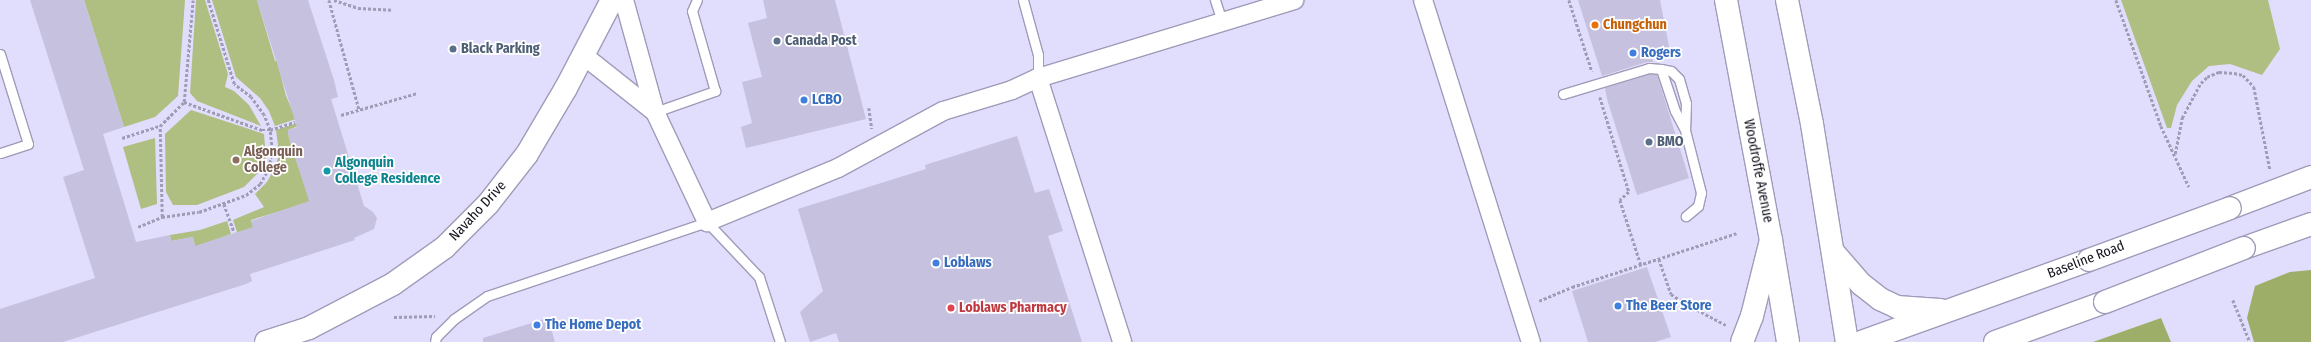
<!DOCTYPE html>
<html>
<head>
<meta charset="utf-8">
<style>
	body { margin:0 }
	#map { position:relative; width:2311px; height:342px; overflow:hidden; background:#e1ddfc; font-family:"Fira Sans Condensed",sans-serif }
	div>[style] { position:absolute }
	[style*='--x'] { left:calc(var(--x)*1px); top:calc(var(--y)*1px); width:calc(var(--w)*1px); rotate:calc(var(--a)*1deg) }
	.green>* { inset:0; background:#afbe81 }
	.forest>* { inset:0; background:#9dae69 }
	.building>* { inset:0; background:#c5c1df }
	.path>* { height:2.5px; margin-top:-1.25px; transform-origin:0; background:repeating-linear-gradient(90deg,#9f9cb5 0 3px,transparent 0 5px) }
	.roads { filter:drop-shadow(1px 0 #9f9bb9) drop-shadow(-1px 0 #9f9bb9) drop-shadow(0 1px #9f9bb9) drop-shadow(0 -1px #9f9bb9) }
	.lane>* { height:9px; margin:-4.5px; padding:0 4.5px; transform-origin:4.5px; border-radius:4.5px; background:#fff }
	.street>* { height:18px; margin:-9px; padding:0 9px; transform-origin:9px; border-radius:9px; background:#fff }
	.secondary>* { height:22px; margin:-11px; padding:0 11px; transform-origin:11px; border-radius:11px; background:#fff }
	.primary>* { height:22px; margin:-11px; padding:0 11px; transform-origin:11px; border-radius:11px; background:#fff }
	.bridges { filter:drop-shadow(1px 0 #9f9bb9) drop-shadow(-1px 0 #9f9bb9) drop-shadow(0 1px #9f9bb9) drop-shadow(0 -1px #9f9bb9) }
	.primary-bridge>* { height:22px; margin:-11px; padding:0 11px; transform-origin:11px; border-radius:11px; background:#fff }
	.dots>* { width:11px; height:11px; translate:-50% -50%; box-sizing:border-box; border:2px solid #fff; border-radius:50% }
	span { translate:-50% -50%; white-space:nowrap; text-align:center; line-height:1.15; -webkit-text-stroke:3.5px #fff; paint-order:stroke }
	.food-label { font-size:14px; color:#c56008; font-weight:700 }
	.left { translate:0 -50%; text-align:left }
	.service-label { font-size:14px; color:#4e5e75; font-weight:700 }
	.shop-label { font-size:14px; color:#366cbe; font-weight:700 }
	.education-label { font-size:14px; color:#785e54; font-weight:700 }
	.culture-label { font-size:14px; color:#0d838f; font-weight:700 }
	.street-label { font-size:14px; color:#15141f }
	.health-label { font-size:14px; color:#be3a42; font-weight:700 }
</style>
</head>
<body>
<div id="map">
	<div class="green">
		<i style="clip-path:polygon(84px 0,185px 0,178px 96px,155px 117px,124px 127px)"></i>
		<i style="clip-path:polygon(196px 0,205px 0,228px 74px,225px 87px,234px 91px,249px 105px,261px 126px,197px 101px,190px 93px)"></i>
		<i style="clip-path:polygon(212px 0,257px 0,275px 61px,277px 61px,286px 96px,296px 119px,275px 126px,269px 111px,260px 98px,236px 77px)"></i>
		<i style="clip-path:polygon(2121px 0,2268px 0,2280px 49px,2262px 75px,2230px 64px,2209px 66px,2192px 81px,2177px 105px,2171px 128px,2167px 128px)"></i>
		<i style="clip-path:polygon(191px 110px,264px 134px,266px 158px,259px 172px,244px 187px,197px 205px,173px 205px,166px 192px,165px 134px)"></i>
		<i style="clip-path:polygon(297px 123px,298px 126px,288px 130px,289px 138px,310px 202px,251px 220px,254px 230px,238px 235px,233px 220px,264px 207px,255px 194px,267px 182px,276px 166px,279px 153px,276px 130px)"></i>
		<i style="clip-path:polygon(155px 138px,157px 204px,141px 209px,123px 147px)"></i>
		<i style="clip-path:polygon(227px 221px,231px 234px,195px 247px,193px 237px,171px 241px,170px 235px,200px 230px)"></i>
	</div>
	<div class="forest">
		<i style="clip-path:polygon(2311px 270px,2311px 342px,2254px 342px,2247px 318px,2255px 286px,2290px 272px)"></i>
		<i style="clip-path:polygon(2161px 318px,2171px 342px,2093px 342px)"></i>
	</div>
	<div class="building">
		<i style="clip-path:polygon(30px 0,84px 0,124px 127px,103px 134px,136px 242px,170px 235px,171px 241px,193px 237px,195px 246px,253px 227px,251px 221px,309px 201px,289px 138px,288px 130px,297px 127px,257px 0,308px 0,334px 80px,338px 97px,331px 99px,364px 206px,373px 212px,377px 218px,374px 229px,354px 238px,355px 240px,250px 274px,252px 281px,246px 284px,63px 342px,0 342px,0 309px,95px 278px,63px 177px,84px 170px)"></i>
		<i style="clip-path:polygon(763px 0,835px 0,866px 119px,746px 148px,741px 127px,752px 123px,742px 82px,762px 77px,748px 23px,767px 18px)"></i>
		<i style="clip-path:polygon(1578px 0,1660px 0,1670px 51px,1652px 57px,1653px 62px,1647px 62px,1602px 76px)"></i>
		<i style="clip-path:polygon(1650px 74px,1657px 75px,1689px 178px,1637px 195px,1607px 99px,1605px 88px)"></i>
		<i style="clip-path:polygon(1017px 136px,1035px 193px,1049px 189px,1063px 231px,1048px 236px,1082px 342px,839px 342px,836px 333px,810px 342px,800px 312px,823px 291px,798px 209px,926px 169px,925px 165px)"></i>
		<i style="clip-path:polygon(1647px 267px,1671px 337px,1655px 342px,1588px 342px,1572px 291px)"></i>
		<i style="clip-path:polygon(548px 318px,555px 342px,483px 342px,483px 338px)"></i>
	</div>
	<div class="path">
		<i style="--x:329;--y:0;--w:113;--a:74.6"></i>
		<i style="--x:334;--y:0;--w:25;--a:18"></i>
		<i style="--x:358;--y:8;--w:34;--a:3"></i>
		<i style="--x:1569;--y:0;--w:75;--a:72.1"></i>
		<i style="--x:2116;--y:0;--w:134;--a:70.3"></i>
		<i style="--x:2161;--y:126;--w:67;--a:65.3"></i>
		<i style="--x:1600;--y:97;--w:99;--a:73"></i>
		<i style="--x:1629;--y:192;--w:12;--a:138"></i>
		<i style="--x:1620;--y:200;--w:68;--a:72.1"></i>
		<i style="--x:184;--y:102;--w:83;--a:19.7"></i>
		<i style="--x:262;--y:130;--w:8;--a:0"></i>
		<i style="--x:270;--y:130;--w:26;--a:-18"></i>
		<i style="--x:869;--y:108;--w:21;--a:82"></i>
		<i style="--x:341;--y:115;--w:79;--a:-16.1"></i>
		<i style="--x:122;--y:138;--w:40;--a:-18"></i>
		<i style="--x:2175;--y:154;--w:37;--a:-79"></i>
		<i style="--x:2182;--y:118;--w:40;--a:-62"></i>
		<i style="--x:2201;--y:83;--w:8;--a:-45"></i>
		<i style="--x:2207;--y:77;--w:13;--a:-23"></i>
		<i style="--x:2219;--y:72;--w:15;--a:4"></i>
		<i style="--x:2234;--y:73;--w:9;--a:13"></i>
		<i style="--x:2243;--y:75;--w:16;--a:47"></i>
		<i style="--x:2254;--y:87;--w:84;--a:79"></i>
		<i style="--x:224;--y:204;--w:30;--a:70"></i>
		<i style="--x:162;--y:217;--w:91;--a:-91.3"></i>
		<i style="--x:160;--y:126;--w:34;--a:-45"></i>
		<i style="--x:184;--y:102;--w:102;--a:-85"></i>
		<i style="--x:138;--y:227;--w:26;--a:-23"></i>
		<i style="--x:162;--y:217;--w:37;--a:-8"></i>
		<i style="--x:199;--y:212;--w:50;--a:-19.9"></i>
		<i style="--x:246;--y:195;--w:18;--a:-38"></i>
		<i style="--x:260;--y:184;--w:18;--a:-61"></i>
		<i style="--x:269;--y:168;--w:18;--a:-81"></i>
		<i style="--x:272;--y:150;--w:20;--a:-96"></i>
		<i style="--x:270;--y:130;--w:16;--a:-112"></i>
		<i style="--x:264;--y:115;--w:22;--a:-126"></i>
		<i style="--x:251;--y:97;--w:21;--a:-143"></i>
		<i style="--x:234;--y:84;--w:88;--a:-107.2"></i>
		<i style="--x:1659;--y:259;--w:37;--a:71"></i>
		<i style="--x:1671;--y:294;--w:20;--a:33"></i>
		<i style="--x:1688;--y:305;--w:43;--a:27.8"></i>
		<i style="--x:2233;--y:300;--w:45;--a:68"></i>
		<i style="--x:1539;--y:301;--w:36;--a:-23"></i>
		<i style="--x:1572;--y:287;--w:174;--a:-18.1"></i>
		<i style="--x:394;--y:317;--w:41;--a:-1.4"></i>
	</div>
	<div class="roads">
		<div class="lane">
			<i style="--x:1023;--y:0;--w:57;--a:74.7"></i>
			<i style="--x:1038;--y:55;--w:23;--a:90"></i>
			<i style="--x:1215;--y:0;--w:23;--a:72"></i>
			<i style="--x:0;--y:54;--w:94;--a:72.7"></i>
			<i style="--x:28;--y:144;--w:29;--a:162"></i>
			<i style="--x:1661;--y:69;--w:10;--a:11"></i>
			<i style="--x:1671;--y:71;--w:11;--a:45"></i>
			<i style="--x:1679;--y:79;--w:25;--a:74"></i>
			<i style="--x:1686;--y:103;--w:26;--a:92"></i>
			<i style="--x:1563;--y:94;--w:90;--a:-16.8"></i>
			<i style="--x:1649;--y:68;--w:12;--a:5"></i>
			<i style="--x:1661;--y:69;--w:44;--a:71.6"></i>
			<i style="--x:1675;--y:111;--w:21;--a:62"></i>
			<i style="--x:1685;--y:130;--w:65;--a:75.7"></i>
			<i style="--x:1701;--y:193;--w:13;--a:103"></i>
			<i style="--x:1698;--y:206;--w:16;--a:140"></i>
			<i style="--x:655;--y:112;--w:64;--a:-19.3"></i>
			<i style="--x:715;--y:91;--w:83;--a:-106"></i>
			<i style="--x:692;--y:11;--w:12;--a:-66"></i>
			<i style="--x:435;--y:342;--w:5;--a:-79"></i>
			<i style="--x:436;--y:337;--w:25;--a:-45"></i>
			<i style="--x:454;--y:319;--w:40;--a:-34.9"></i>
			<i style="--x:487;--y:296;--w:232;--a:-18.6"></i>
			<i style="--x:707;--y:222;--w:76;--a:46.6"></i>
			<i style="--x:759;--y:277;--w:68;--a:72.1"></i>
		</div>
		<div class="street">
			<i style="--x:624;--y:0;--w:116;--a:74.5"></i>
			<i style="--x:655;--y:112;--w:122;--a:64.7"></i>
			<i style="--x:707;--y:222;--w:142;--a:-22.4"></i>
			<i style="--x:838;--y:168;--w:119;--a:-28.5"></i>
			<i style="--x:943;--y:111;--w:72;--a:-16.9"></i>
			<i style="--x:1012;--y:90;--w:29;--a:-25"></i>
			<i style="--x:1038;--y:78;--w:268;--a:-16.9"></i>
			<i style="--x:1423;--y:0;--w:359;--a:72.5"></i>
			<i style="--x:583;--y:55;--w:92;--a:38.4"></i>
			<i style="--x:1038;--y:78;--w:277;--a:72.3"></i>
		</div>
		<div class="secondary">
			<i style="--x:1726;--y:0;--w:244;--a:79.4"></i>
			<i style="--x:1771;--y:240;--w:103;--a:80.5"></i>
			<i style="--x:1787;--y:0;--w:126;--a:78.6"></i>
			<i style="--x:1812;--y:124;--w:221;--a:80.9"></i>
			<i style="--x:266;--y:342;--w:45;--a:-18"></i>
			<i style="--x:309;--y:328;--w:95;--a:-27.6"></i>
			<i style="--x:393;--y:284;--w:64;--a:-35.4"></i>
			<i style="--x:445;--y:247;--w:61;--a:-45"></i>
			<i style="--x:488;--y:204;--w:63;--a:-52"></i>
			<i style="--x:527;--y:154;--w:77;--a:-59.4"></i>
			<i style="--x:566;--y:88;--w:99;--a:-62.4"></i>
		</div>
		<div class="primary">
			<i style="--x:2230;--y:208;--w:87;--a:-20.9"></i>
			<i style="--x:2244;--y:248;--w:71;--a:-19.7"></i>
			<i style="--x:1834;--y:253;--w:41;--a:48.9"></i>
			<i style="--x:1861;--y:284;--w:24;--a:38"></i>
			<i style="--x:1880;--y:299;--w:19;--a:25"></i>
			<i style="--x:1897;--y:307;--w:43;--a:4"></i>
			<i style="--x:1742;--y:342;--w:28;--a:-69"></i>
			<i style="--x:1752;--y:316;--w:78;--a:-76"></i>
			<i style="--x:1861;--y:342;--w:242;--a:-19.8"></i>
			<i style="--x:1995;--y:342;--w:117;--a:-20"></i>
		</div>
	</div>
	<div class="bridges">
		<div class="primary-bridge">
			<i style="--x:2089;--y:260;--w:150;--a:-20.2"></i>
			<i style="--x:2105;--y:302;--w:149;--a:-21.2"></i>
		</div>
	</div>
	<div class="dots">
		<i style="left:1595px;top:25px;background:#e8710a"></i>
		<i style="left:777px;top:41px;background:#5c6f8a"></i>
		<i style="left:453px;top:49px;background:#5c6f8a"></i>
		<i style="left:1633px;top:53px;background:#3f7fe0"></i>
		<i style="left:804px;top:100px;background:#3f7fe0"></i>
		<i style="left:1649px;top:142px;background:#5c6f8a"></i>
		<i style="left:236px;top:160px;background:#8d6e63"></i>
		<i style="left:327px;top:171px;background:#0f9aa8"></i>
		<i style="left:936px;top:263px;background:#3f7fe0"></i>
		<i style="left:1618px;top:306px;background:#3f7fe0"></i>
		<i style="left:951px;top:308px;background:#e0444e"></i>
		<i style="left:537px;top:325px;background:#3f7fe0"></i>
	</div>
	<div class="food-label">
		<span class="left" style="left:1603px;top:25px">Chungchun</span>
	</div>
	<div class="service-label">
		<span class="left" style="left:785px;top:41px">Canada Post</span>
		<span class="left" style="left:461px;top:49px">Black Parking</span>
		<span class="left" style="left:1657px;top:142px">BMO</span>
	</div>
	<div class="shop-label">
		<span class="left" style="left:1641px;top:53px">Rogers</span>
		<span class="left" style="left:812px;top:100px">LCBO</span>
		<span class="left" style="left:944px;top:263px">Loblaws</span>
		<span class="left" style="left:1626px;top:306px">The Beer Store</span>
		<span class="left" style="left:545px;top:325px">The Home Depot</span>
	</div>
	<div class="education-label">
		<span class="left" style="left:244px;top:160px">Algonquin<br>College</span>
	</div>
	<div class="culture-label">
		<span class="left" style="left:335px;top:171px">Algonquin<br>College Residence</span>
	</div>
	<div class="street-label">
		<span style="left:1758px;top:171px;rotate:79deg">Woodroffe Avenue</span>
		<span style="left:478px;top:211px;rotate:-47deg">Navaho Drive</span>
		<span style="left:2086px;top:260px;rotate:-21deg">Baseline Road</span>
	</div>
	<div class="health-label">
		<span class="left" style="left:959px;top:308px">Loblaws Pharmacy</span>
	</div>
</div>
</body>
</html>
